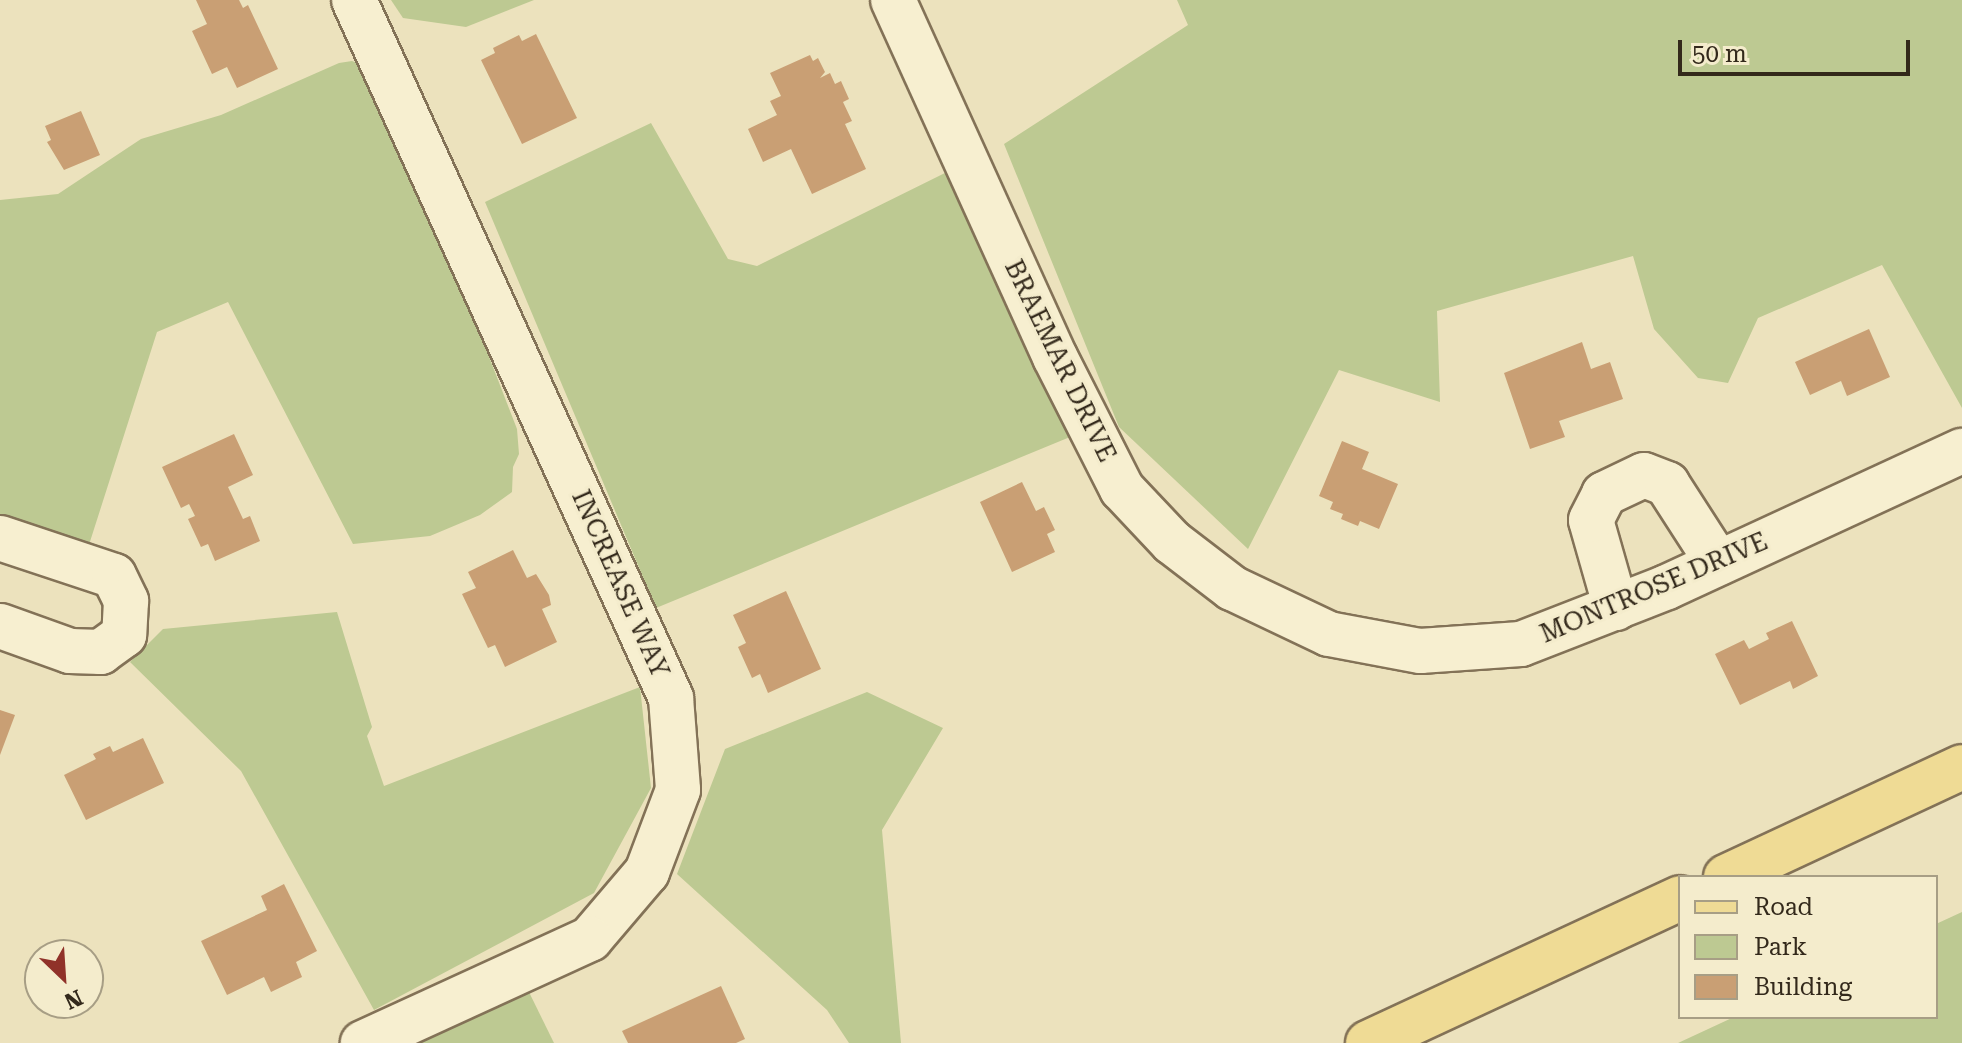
<!DOCTYPE html>
<html>
<head>
<meta charset="utf-8">
<style>
	body { margin:0 }
	#map { position:relative; width:1962px; height:1043px; overflow:hidden; background:#ece2bd; font-family:"Roboto Serif",serif }
	div>[style] { position:absolute }
	[style*='--x'] { left:calc(var(--x)*1px); top:calc(var(--y)*1px); width:calc(var(--w)*1px); rotate:calc(var(--a)*1deg) }
	.green>* { inset:0; background:#bdc992 }
	.building>* { inset:0; background:#c99f74 }
	.roads { filter:drop-shadow(2px 0 #837257) drop-shadow(-2px 0 #837257) drop-shadow(0 2px #837257) drop-shadow(0 -2px #837257) }
	.minor>* { height:44px; margin:-22px; padding:0 22px; transform-origin:22px; border-radius:22px; background:#f7efd0 }
	.major>* { height:44px; margin:-22px; padding:0 22px; transform-origin:22px; border-radius:22px; background:#efdb95 }
	span { translate:-50% -50%; white-space:nowrap; text-align:center; line-height:1.15; -webkit-text-stroke:6px #f4eccc; paint-order:stroke }
	.street-label { font-size:26px; color:#33291b }
	.legend { position:absolute; left:1678px; top:875px; width:260px; height:144px; box-sizing:border-box; background:#f4eccc; border:2px solid #a79e85; margin:0; padding:10px 14px; list-style:none; font-size:24px; color:#33291b }
	.legend li { display:flex; align-items:center; gap:16px; height:40px }
	.legend b { width:40px; border:2px solid #a79e85 }
	.north { position:absolute; left:24px; top:939px; width:80px; height:80px; box-sizing:border-box; background:#f4eccc; border:2px solid #a79e85; border-radius:50%; rotate:155deg; font-size:22px; font-weight:700; line-height:32px; text-align:center; color:#33291b }
	.north::after { content:''; display:block; margin:auto; width:28px; height:36px; background:#903229; clip-path:polygon(50% 0,100% 100%,50% 72%,0 100%) }
	.scale { position:absolute; left:1678px; top:40px; width:232px; height:36px; box-sizing:border-box; border:4px solid #33291b; border-top:0; padding-left:10px; font-size:24px; line-height:28px; white-space:nowrap; color:#33291b; -webkit-text-stroke:6px #f4eccc; paint-order:stroke }
</style>
</head>
<body>
<div id="map">
	<div class="green">
		<i style="clip-path:polygon(391px 0,534px 0,466px 27px,403px 18px)"></i>
		<i style="clip-path:polygon(1177px 0,1962px 0,1962px 408px,1882px 265px,1758px 318px,1728px 383px,1698px 378px,1654px 329px,1633px 256px,1437px 311px,1440px 402px,1339px 370px,1248px 549px,1119px 427px,1004px 144px,1188px 25px)"></i>
		<i style="clip-path:polygon(352px 61px,365px 66px,432px 209px,517px 429px,519px 454px,513px 467px,512px 492px,480px 515px,430px 536px,353px 544px,228px 302px,157px 332px,87px 551px,0 526px,0 200px,58px 194px,141px 139px,221px 115px,339px 63px)"></i>
		<i style="clip-path:polygon(651px 123px,728px 259px,757px 266px,949px 171px,1070px 437px,656px 608px,485px 202px)"></i>
		<i style="clip-path:polygon(337px 612px,372px 727px,367px 736px,384px 786px,640px 687px,651px 788px,594px 893px,374px 1010px,241px 771px,130px 662px,163px 629px)"></i>
		<i style="clip-path:polygon(867px 692px,943px 728px,882px 830px,901px 1043px,849px 1043px,827px 1010px,677px 874px,725px 749px)"></i>
		<i style="clip-path:polygon(1962px 912px,1962px 1043px,1678px 1043px,1734px 1017px,1936px 1017px,1936px 924px)"></i>
		<i style="clip-path:polygon(526px 986px,554px 1043px,405px 1043px)"></i>
	</div>
	<div class="building">
		<i style="clip-path:polygon(196px 0,239px 0,243px 8px,248px 5px,278px 69px,237px 88px,227px 67px,212px 74px,192px 31px,207px 24px)"></i>
		<i style="clip-path:polygon(536px 34px,577px 118px,522px 144px,481px 60px,495px 53px,493px 48px,519px 35px,522px 41px)"></i>
		<i style="clip-path:polygon(810px 55px,813px 61px,818px 58px,825px 72px,820px 78px,830px 73px,835px 84px,841px 81px,849px 99px,843px 102px,852px 121px,845px 124px,866px 169px,812px 194px,791px 149px,763px 162px,748px 129px,777px 115px,770px 101px,781px 96px,770px 73px)"></i>
		<i style="clip-path:polygon(81px 111px,100px 155px,64px 170px,47px 142px,51px 140px,45px 126px)"></i>
		<i style="clip-path:polygon(1869px 329px,1890px 377px,1847px 396px,1841px 381px,1810px 395px,1795px 362px)"></i>
		<i style="clip-path:polygon(1582px 342px,1591px 369px,1610px 362px,1623px 399px,1559px 421px,1565px 437px,1530px 449px,1504px 373px)"></i>
		<i style="clip-path:polygon(234px 434px,253px 475px,228px 487px,243px 519px,250px 516px,260px 541px,215px 561px,208px 544px,201px 547px,188px 519px,195px 516px,189px 504px,181px 508px,162px 467px)"></i>
		<i style="clip-path:polygon(1342px 441px,1369px 452px,1362px 469px,1398px 484px,1379px 529px,1360px 521px,1358px 526px,1341px 519px,1343px 514px,1330px 509px,1333px 502px,1319px 496px)"></i>
		<i style="clip-path:polygon(1022px 482px,1036px 511px,1044px 507px,1055px 530px,1047px 534px,1055px 552px,1012px 572px,980px 502px)"></i>
		<i style="clip-path:polygon(513px 550px,527px 578px,536px 574px,549px 595px,551px 605px,542px 609px,557px 642px,505px 667px,495px 645px,488px 648px,462px 594px,476px 588px,468px 572px)"></i>
		<i style="clip-path:polygon(786px 591px,821px 669px,768px 693px,760px 674px,752px 678px,738px 647px,746px 643px,733px 615px)"></i>
		<i style="clip-path:polygon(1792px 621px,1818px 676px,1793px 689px,1790px 681px,1740px 705px,1715px 654px,1744px 640px,1749px 649px,1769px 639px,1766px 633px)"></i>
		<i style="clip-path:polygon(0 710px,15px 715px,0 755px)"></i>
		<i style="clip-path:polygon(143px 738px,164px 783px,86px 820px,64px 775px,96px 759px,93px 754px,110px 746px,113px 752px)"></i>
		<i style="clip-path:polygon(284px 884px,317px 951px,296px 962px,302px 977px,271px 992px,264px 977px,227px 995px,201px 941px,267px 910px,261px 896px)"></i>
		<i style="clip-path:polygon(721px 986px,745px 1039px,736px 1043px,628px 1043px,622px 1031px)"></i>
	</div>
	<div class="roads">
		<div class="minor">
			<i style="--x:354;--y:0;--w:767;--a:65.57"></i>
			<i style="--x:671;--y:698;--w:92;--a:85.6"></i>
			<i style="--x:678;--y:790;--w:88;--a:110.7"></i>
			<i style="--x:647;--y:872;--w:88;--a:130.4"></i>
			<i style="--x:590;--y:939;--w:250;--a:155.4"></i>
			<i style="--x:893;--y:0;--w:392;--a:65.6"></i>
			<i style="--x:1055;--y:357;--w:148;--a:63.1"></i>
			<i style="--x:1122;--y:489;--w:73;--a:46.7"></i>
			<i style="--x:1172;--y:542;--w:76;--a:37.5"></i>
			<i style="--x:1232;--y:588;--w:107;--a:25.4"></i>
			<i style="--x:1329;--y:634;--w:93;--a:10.6"></i>
			<i style="--x:1420;--y:651;--w:101;--a:-4"></i>
			<i style="--x:1521;--y:644;--w:157;--a:-21.3"></i>
			<i style="--x:1667;--y:587;--w:325;--a:-24.8"></i>
			<i style="--x:0;--y:538;--w:120;--a:18.4"></i>
			<i style="--x:114;--y:576;--w:28;--a:64"></i>
			<i style="--x:126;--y:601;--w:34;--a:93"></i>
			<i style="--x:124;--y:635;--w:29;--a:144"></i>
			<i style="--x:101;--y:652;--w:31;--a:-178"></i>
			<i style="--x:70;--y:651;--w:74;--a:-160.3"></i>
			<i style="--x:1616;--y:608;--w:91;--a:-105.9"></i>
			<i style="--x:1591;--y:520;--w:29;--a:-63"></i>
			<i style="--x:1604;--y:494;--w:44;--a:-25.4"></i>
			<i style="--x:1644;--y:475;--w:25;--a:21"></i>
			<i style="--x:1667;--y:484;--w:94;--a:57.2"></i>
		</div>
		<div class="major">
			<i style="--x:1726;--y:877;--w:260;--a:-25"></i>
			<i style="--x:1368;--y:1043;--w:344;--a:-24.9"></i>
		</div>
	</div>
	<div class="street-label">
		<span style="left:1060px;top:361px;rotate:64deg">BRAEMAR DRIVE</span>
		<span style="left:620px;top:584px;rotate:66deg">INCREASE WAY</span>
		<span style="left:1654px;top:588px;rotate:-23deg">MONTROSE DRIVE</span>
	</div>
	<ul class="legend">
	<li><b style="height:10px;background:#efdb95"></b>Road</li>
	<li><b style="height:22px;background:#bdc992"></b>Park</li>
	<li><b style="height:22px;background:#c99f74"></b>Building</li>
	</ul>
	<div class="north">N</div>
	<div class="scale">50 m</div>
</div>
</body>
</html>
